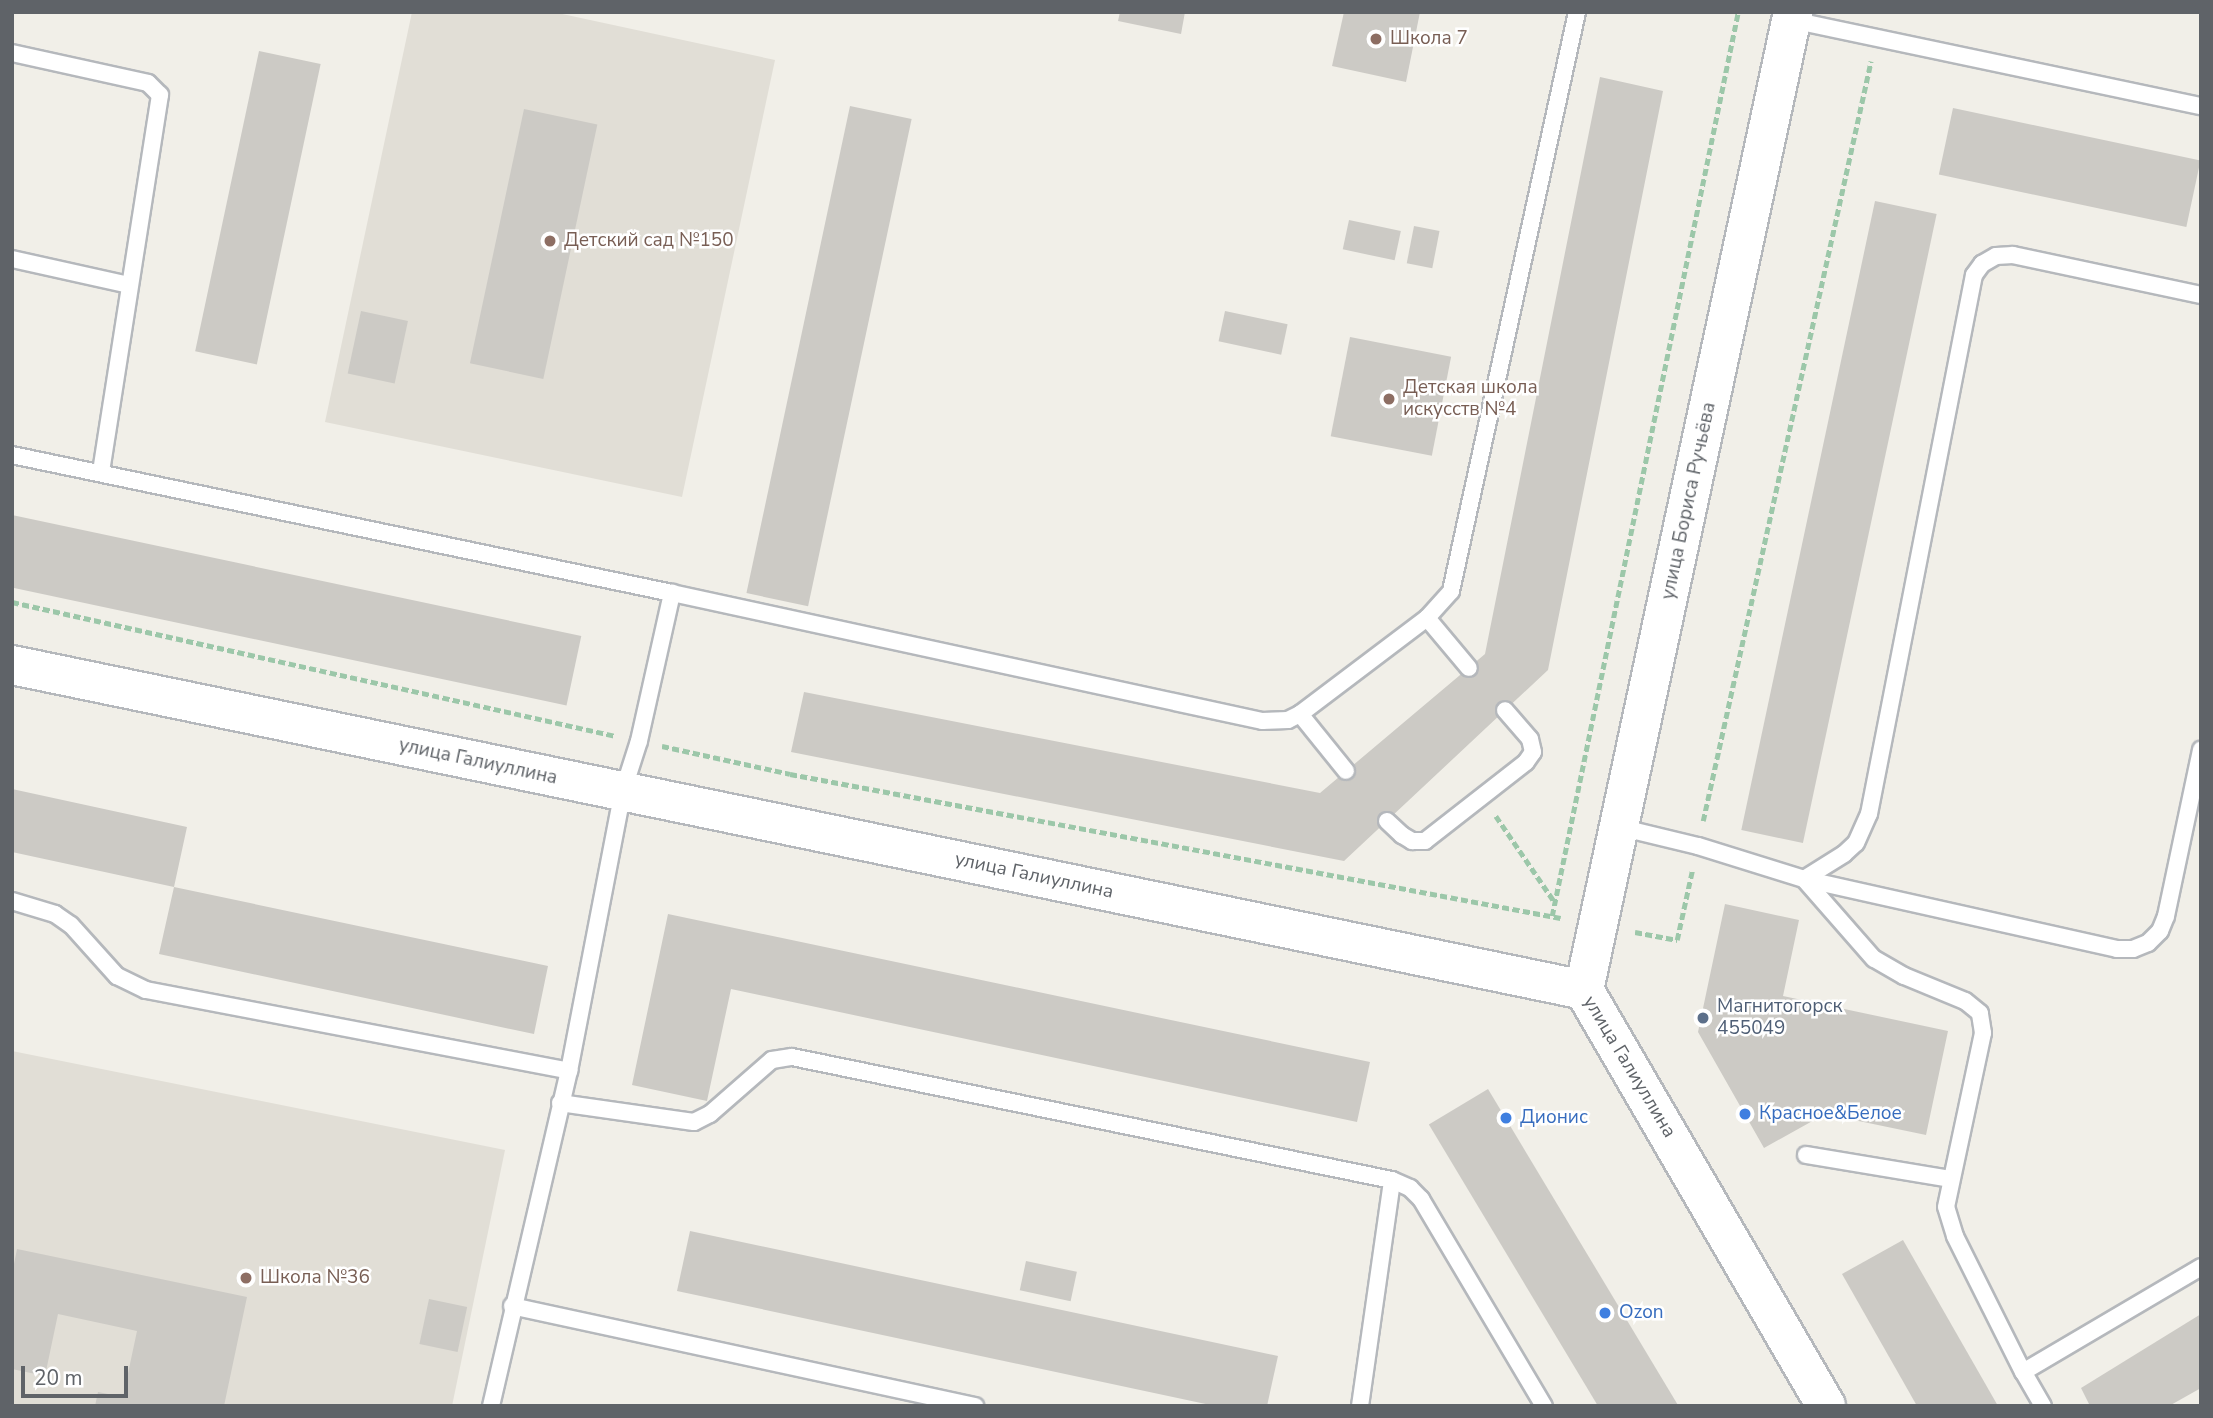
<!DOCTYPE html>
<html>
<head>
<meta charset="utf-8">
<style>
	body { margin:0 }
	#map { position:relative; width:2213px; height:1418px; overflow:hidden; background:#f1efe8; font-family:"Nunito Sans",sans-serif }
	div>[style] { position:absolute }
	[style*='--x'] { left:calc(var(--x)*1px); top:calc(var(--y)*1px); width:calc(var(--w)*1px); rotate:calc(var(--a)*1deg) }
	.education>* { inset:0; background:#e1ded6 }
	.building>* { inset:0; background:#cccac5; transform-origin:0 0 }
	.path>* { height:4.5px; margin-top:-2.25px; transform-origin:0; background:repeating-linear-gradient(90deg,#9cc7a9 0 7px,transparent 0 10.5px) }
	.roads { filter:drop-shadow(2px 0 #b5b8bc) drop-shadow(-2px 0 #b5b8bc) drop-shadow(0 2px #b5b8bc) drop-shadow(0 -2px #b5b8bc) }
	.lane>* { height:16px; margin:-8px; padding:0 8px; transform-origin:8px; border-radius:8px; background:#fff }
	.secondary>* { height:38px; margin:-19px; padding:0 19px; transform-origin:19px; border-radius:19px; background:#fff }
	.dots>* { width:19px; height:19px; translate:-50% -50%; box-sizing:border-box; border:4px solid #fff; border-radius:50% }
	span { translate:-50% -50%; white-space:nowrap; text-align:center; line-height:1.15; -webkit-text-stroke:5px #fff; paint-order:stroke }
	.education-label { font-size:19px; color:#785e54 }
	.left { translate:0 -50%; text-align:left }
	.street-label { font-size:19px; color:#5f6368 }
	.service-label { font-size:19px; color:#4e5e75 }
	.shop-label { font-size:19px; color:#366cbe }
	.frame { position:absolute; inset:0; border:14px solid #5f6368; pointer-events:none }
	.scale { position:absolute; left:21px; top:1366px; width:107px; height:32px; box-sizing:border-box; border:4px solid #5f6368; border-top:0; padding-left:9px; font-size:21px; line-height:24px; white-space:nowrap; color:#5f6368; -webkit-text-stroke:5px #fff; paint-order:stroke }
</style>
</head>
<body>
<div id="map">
	<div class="education">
		<i style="clip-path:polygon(412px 12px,553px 12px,775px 60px,682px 497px,325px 422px)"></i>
		<i style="clip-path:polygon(12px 1051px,505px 1150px,452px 1406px,12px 1406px)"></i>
	</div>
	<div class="building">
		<i style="clip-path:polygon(1120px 12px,1185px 12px,1181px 34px,1118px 21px)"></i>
		<i style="clip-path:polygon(1344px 12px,1420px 12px,1406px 82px,1332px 66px)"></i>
		<i style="left:259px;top:51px;width:63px;height:307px;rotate:12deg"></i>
		<i style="clip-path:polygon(1600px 77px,1663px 91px,1548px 670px,1344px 861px,791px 752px,804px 692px,1320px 793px,1485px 654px)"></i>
		<i style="left:850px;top:106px;width:63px;height:498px;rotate:12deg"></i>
		<i style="left:1953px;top:108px;width:253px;height:68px;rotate:12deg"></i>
		<i style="left:524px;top:109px;width:75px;height:260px;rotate:12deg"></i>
		<i style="left:1875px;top:201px;width:63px;height:643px;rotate:12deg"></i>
		<i style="left:1349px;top:220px;width:53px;height:30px;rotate:12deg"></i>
		<i style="left:1414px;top:226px;width:26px;height:38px;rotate:11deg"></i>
		<i style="left:361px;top:311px;width:48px;height:64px;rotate:12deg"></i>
		<i style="left:1225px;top:311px;width:64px;height:31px;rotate:12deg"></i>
		<i style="left:1350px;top:337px;width:103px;height:101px;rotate:11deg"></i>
		<i style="left:12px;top:515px;width:582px;height:71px;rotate:12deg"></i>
		<i style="clip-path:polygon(12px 789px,187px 827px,174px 887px,548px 966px,534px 1034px,159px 954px,174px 887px,12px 852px)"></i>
		<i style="clip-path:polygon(1725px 904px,1799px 920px,1783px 996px,1948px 1031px,1926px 1135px,1825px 1114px,1764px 1148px,1698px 1032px)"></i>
		<i style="clip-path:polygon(668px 914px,1370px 1062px,1357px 1122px,731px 989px,707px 1101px,632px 1085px)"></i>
		<i style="left:1488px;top:1089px;width:369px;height:69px;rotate:59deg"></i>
		<i style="clip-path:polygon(690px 1231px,1278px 1356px,1267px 1406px,1215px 1406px,677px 1291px)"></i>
		<i style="clip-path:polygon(1903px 1240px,1998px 1406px,1917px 1406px,1842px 1274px)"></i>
		<i style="clip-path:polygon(17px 1249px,247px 1297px,224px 1406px,95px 1406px,98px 1392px,123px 1397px,137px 1331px,58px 1314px,45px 1376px,12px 1369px,12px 1274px)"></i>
		<i style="left:1026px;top:1261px;width:52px;height:30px;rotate:12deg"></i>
		<i style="left:429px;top:1299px;width:39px;height:46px;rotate:12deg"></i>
		<i style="clip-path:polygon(2201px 1314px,2201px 1388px,2169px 1406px,2090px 1406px,2081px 1388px)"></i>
	</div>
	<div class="path">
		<i style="--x:12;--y:602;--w:619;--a:12.51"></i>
		<i style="--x:662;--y:746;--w:131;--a:12.3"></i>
		<i style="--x:790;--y:774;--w:784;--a:10.58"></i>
		<i style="--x:1496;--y:816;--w:103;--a:55.7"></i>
		<i style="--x:1703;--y:821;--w:778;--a:-77.54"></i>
		<i style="--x:1552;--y:916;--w:923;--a:-78.37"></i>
		<i style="--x:1635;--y:932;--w:43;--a:10.8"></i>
		<i style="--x:1677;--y:940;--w:71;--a:-77.7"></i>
	</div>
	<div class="roads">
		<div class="lane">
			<i style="--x:1792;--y:20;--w:418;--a:11.9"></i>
			<i style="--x:12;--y:53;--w:139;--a:12.4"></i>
			<i style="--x:148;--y:83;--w:17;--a:45"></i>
			<i style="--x:160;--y:95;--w:382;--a:98.9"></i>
			<i style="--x:12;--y:259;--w:120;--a:12.5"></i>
			<i style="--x:12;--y:455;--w:674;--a:11.81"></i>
			<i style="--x:672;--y:593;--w:604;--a:12.24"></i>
			<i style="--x:1262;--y:721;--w:26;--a:-2"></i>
			<i style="--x:1288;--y:720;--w:13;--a:-27"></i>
			<i style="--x:1300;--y:714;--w:159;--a:-37.1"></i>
			<i style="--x:1427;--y:618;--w:36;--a:-48"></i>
			<i style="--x:1451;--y:591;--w:593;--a:-77.72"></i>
			<i style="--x:1427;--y:618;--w:65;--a:50"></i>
			<i style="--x:1300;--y:714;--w:73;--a:51.1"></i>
			<i style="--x:1387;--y:821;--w:21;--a:43"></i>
			<i style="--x:1402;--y:835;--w:12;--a:31"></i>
			<i style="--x:1412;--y:841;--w:13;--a:0"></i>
			<i style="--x:1425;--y:841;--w:128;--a:-38"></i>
			<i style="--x:1526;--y:762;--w:12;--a:-55"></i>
			<i style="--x:1533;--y:752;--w:13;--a:-103"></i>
			<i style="--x:1530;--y:739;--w:38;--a:-131"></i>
			<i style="--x:1619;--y:827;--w:81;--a:13.5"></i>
			<i style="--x:1698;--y:846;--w:111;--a:17.3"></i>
			<i style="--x:1804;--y:879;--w:321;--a:12.6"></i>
			<i style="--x:2117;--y:949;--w:16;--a:0"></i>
			<i style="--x:2133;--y:949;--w:16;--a:-22"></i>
			<i style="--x:2148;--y:943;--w:17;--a:-45"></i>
			<i style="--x:2160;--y:931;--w:16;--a:-68"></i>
			<i style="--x:2166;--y:916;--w:170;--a:-78.1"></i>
			<i style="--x:12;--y:901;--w:45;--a:16.8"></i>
			<i style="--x:55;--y:914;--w:19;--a:35"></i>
			<i style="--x:71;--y:925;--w:69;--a:48"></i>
			<i style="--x:117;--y:976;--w:32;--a:26"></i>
			<i style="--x:146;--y:990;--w:431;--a:10.8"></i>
			<i style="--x:560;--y:1103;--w:135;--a:8.1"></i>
			<i style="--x:694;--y:1122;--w:18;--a:-27"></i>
			<i style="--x:710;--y:1114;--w:82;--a:-41.1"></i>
			<i style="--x:772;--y:1060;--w:20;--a:-9"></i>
			<i style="--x:792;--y:1057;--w:612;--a:11.59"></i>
			<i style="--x:1806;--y:1155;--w:147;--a:9.4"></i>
			<i style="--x:512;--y:1306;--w:474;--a:12.2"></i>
			<i style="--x:2023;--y:1372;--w:207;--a:-30.5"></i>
			<i style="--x:491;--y:1406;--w:344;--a:-76.9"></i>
			<i style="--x:569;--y:1071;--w:285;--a:-79.1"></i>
			<i style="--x:623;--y:791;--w:52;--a:-72.3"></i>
			<i style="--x:639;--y:741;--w:152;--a:-77.4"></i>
			<i style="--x:1360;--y:1406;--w:228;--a:-81.9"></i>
			<i style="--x:1392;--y:1180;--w:20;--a:24"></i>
			<i style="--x:1410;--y:1188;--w:16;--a:45"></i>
			<i style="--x:1421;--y:1199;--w:241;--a:59.3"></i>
			<i style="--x:2043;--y:1406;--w:39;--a:-120"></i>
			<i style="--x:2023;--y:1372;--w:152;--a:-116.6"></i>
			<i style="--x:1955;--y:1236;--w:30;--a:-107"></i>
			<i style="--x:1946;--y:1207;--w:178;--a:-78"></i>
			<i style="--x:1983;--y:1033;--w:20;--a:-99"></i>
			<i style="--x:1980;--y:1013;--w:19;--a:-141"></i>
			<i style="--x:1965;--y:1001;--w:66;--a:-157.7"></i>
			<i style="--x:1904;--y:976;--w:34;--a:-150"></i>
			<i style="--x:1874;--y:959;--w:106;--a:-131.2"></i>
			<i style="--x:1804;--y:879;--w:47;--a:-32"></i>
			<i style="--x:1844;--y:854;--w:16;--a:-43"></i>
			<i style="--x:1856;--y:843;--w:32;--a:-66"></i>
			<i style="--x:1869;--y:814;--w:549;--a:-78.98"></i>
			<i style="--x:1974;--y:275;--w:14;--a:-54"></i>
			<i style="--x:1982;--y:264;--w:16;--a:-30"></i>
			<i style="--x:1996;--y:256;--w:17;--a:-3"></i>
			<i style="--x:2013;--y:255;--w:192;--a:12"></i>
		</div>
		<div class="secondary">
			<i style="--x:12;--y:665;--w:1605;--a:11.68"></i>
			<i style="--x:1584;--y:990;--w:481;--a:59.8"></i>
			<i style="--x:1584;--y:990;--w:1000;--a:-77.94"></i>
		</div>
	</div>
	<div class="dots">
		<i style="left:1376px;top:39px;background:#8d6e63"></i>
		<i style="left:550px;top:241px;background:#8d6e63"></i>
		<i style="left:1389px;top:399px;background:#8d6e63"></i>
		<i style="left:1703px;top:1018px;background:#5c6f8a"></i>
		<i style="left:1745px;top:1114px;background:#3f7fe0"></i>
		<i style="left:1506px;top:1118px;background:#3f7fe0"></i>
		<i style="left:246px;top:1278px;background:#8d6e63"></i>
		<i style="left:1605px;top:1313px;background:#3f7fe0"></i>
	</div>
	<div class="education-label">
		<span class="left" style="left:1390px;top:39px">Школа 7</span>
		<span class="left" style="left:564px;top:241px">Детский сад №150</span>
		<span class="left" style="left:1403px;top:399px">Детская школа<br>искусств №4</span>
		<span class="left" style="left:260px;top:1278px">Школа №36</span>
	</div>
	<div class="street-label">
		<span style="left:1689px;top:501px;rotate:-78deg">улица Бориса Ручьёва</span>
		<span style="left:478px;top:762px;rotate:12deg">улица Галиуллина</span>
		<span style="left:1034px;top:876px;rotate:12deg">улица Галиуллина</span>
		<span style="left:1629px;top:1067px;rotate:59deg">улица Галиуллина</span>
	</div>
	<div class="service-label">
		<span class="left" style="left:1717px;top:1018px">Магнитогорск<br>455049</span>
	</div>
	<div class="shop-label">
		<span class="left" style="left:1759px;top:1114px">Красное&amp;Белое</span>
		<span class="left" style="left:1520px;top:1118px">Дионис</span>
		<span class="left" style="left:1619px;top:1313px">Ozon</span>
	</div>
	<div class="frame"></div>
	<div class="scale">20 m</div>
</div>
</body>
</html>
